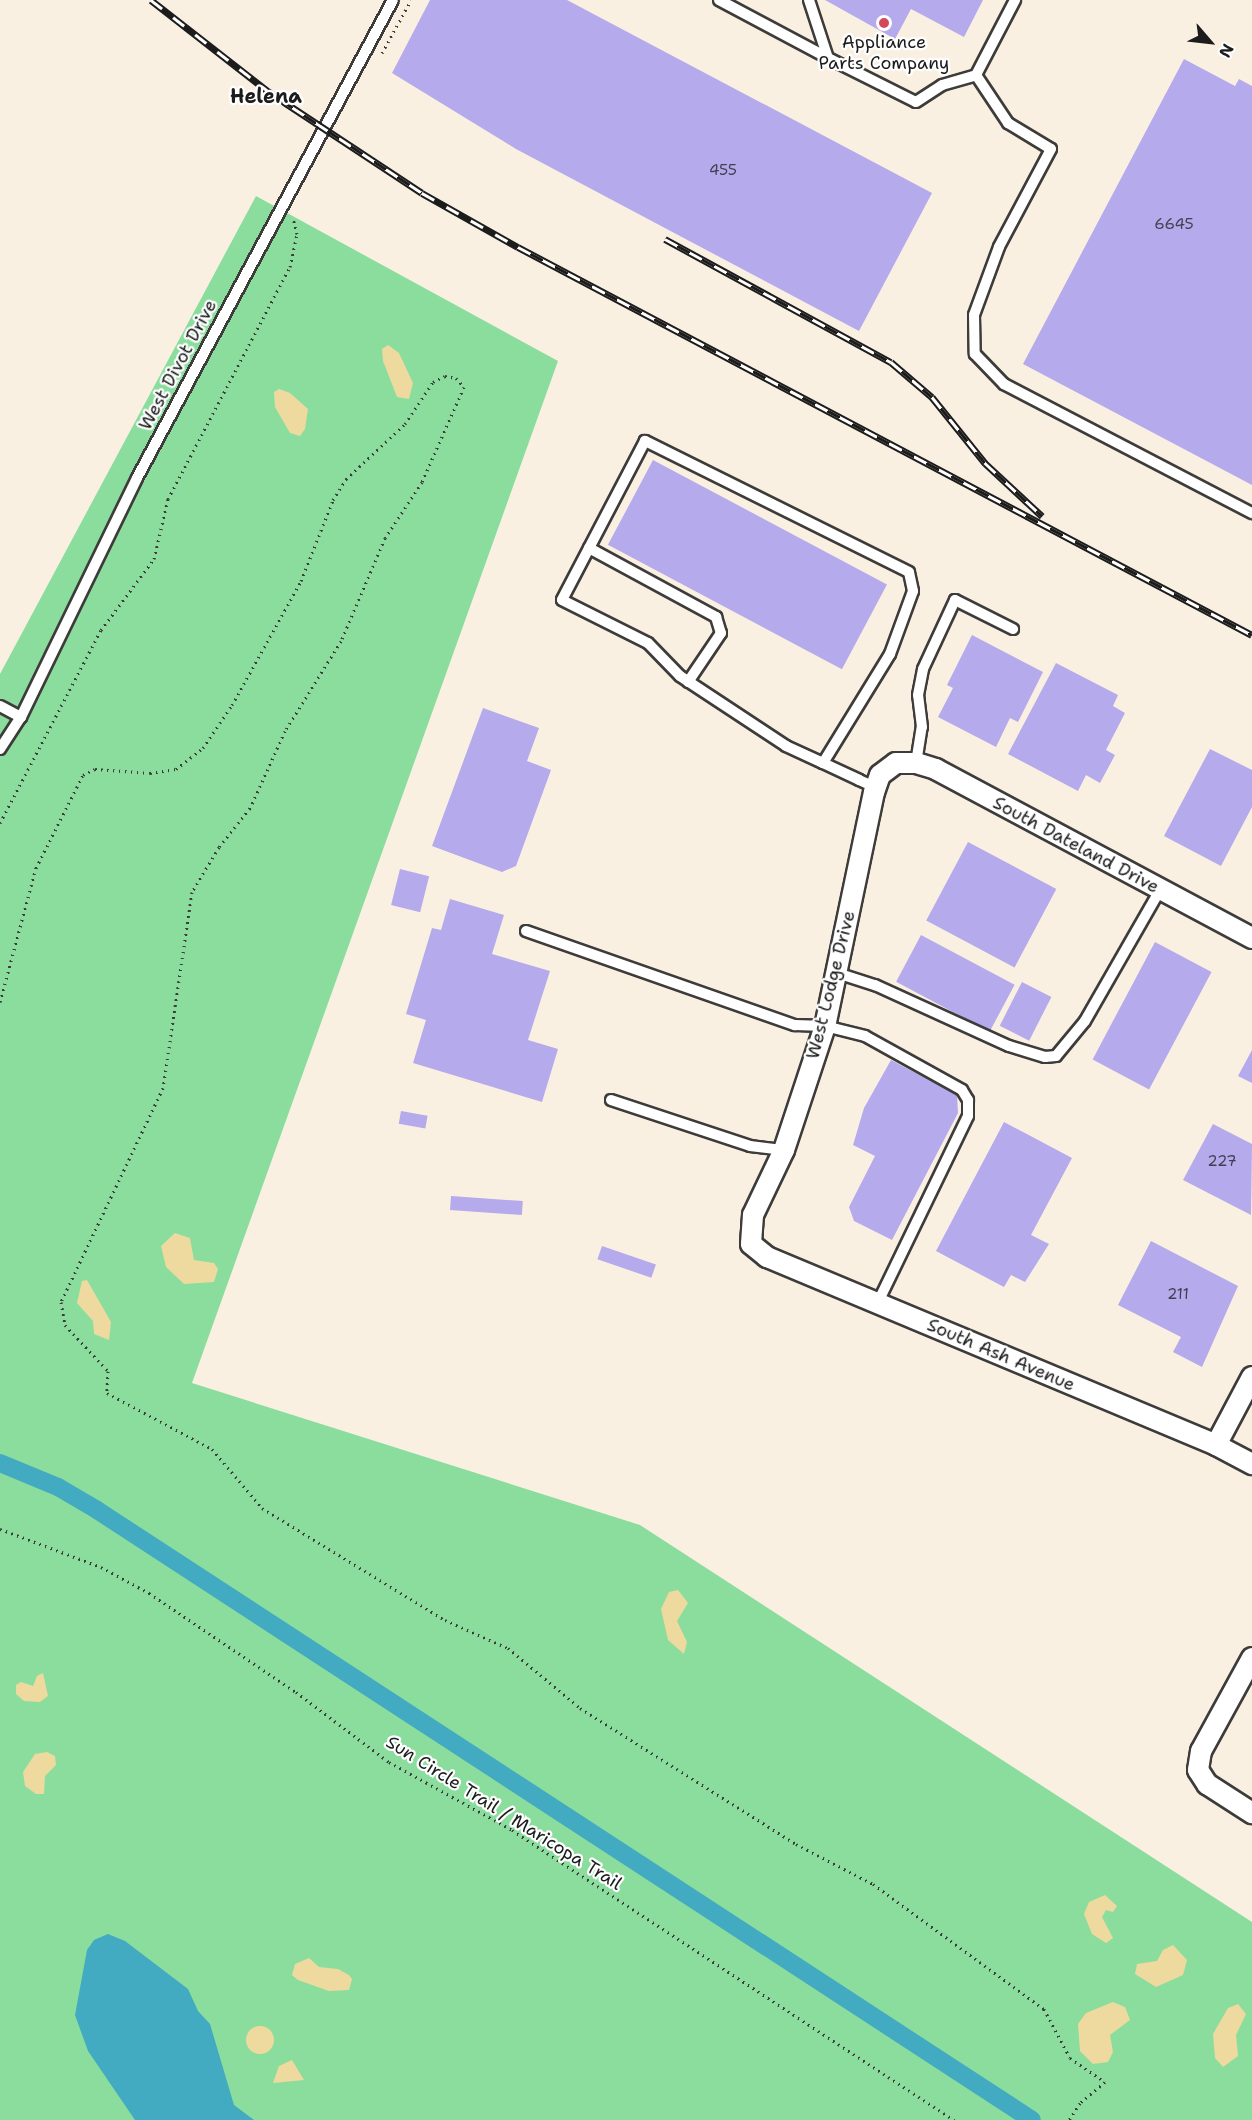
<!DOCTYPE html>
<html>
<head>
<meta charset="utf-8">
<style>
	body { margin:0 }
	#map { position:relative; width:1252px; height:2120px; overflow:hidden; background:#faf0e2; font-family:"Shantell Sans",sans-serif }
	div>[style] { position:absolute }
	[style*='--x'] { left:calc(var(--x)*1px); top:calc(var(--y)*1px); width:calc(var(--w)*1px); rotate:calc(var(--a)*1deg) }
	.green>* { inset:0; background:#8bdd9e }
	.sand>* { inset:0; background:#eeda9e }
	.round { border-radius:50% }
	.water>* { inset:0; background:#42aac1 }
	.canal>* { height:18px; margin:-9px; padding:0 9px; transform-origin:9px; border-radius:9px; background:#42aac1 }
	.building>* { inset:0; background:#b5aaec; transform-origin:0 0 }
	.path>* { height:3px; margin-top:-1.5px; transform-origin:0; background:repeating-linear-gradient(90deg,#3d3c3a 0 1.5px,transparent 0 6px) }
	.roads { filter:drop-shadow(2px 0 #3d3c3a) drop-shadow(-2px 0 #3d3c3a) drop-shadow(0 2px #3d3c3a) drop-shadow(0 -2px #3d3c3a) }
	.service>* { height:10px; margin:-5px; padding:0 5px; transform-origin:5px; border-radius:5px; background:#fff }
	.minor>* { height:20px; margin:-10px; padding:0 10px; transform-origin:10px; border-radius:10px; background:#fff }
	.rail>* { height:7px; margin-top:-3.5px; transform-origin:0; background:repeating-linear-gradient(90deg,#fff 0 14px,#1c1c1c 0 28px); box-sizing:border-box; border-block:2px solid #1c1c1c }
	.dots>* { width:16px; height:16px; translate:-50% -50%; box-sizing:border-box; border:3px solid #fff; border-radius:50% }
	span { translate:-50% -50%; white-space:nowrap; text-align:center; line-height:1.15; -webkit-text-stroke:4.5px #fff; paint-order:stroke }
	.number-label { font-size:15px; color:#424050 }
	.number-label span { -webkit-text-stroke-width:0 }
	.poi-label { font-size:18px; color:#1c1c1c }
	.street-label { font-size:18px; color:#1c1c1c }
	.neighbourhood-label { font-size:20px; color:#1c1c1c; font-weight:700 }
	.north { position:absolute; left:1180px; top:12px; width:60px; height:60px; -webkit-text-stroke:4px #fff; paint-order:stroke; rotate:118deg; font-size:16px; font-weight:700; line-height:24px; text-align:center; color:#1c1c1c }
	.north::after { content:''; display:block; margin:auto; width:21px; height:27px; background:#1c1c1c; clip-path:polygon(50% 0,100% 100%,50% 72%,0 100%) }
</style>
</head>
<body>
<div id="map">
	<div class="green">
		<i style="clip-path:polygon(256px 196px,558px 361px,192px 1383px,640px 1525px,1252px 1922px,1252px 2120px,0 2120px,0 674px)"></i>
	</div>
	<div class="sand">
		<i style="clip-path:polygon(388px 345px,399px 353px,413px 383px,409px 399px,397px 397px,383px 361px,382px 349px)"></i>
		<i style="clip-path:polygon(279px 389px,290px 393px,308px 409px,305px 429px,300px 436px,290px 433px,275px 407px,274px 392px)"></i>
		<i style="clip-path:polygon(175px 1233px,190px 1238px,194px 1260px,214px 1263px,218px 1269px,214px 1282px,184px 1284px,166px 1267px,161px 1246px)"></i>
		<i style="clip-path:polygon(87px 1280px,111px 1322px,109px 1340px,94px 1334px,93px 1321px,77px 1303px,82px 1281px)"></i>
		<i style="clip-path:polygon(678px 1590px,688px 1603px,677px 1621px,687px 1642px,684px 1654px,668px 1640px,661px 1609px,669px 1592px)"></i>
		<i style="clip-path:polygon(43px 1673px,48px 1696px,40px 1702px,24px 1701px,16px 1694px,16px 1685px,21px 1682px,33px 1686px,37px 1676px)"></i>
		<i style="clip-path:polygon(47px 1752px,55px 1756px,56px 1765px,45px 1776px,44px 1794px,36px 1794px,25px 1786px,23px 1772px,35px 1754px)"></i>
		<i style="clip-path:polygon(1105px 1895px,1117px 1906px,1113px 1912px,1106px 1910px,1102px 1917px,1113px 1938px,1106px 1943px,1092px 1934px,1084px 1914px,1089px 1902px)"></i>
		<i style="clip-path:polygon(1173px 1945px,1187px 1960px,1183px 1975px,1156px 1987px,1135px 1974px,1137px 1964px,1157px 1961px,1163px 1950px)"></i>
		<i style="clip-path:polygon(309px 1958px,319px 1967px,338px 1969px,349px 1975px,352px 1979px,349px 1990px,329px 1991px,298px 1980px,292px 1975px,295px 1964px)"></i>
		<i style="clip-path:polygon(1113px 2002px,1125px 2007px,1130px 2020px,1110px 2035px,1113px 2052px,1108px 2062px,1093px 2064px,1080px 2051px,1078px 2024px,1086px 2013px)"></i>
		<i style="clip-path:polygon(1238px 2004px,1246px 2014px,1236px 2035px,1238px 2056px,1223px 2067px,1215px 2058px,1213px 2034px,1228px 2008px)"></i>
		<i class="round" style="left:246px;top:2026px;width:28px;height:28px"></i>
		<i style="clip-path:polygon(292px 2060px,304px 2080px,273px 2083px,279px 2066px)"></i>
	</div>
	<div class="water">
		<i style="clip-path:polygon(108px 1934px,125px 1941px,188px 1989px,198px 2011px,210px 2024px,234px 2105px,254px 2120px,135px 2120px,88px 2051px,75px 2015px,87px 1950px,94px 1940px)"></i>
	</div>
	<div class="canal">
		<i style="--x:0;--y:1463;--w:63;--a:22.5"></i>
		<i style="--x:58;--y:1487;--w:45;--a:30.5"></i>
		<i style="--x:97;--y:1510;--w:1116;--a:33.12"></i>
	</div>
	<div class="building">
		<i style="clip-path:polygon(430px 0,567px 0,932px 193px,859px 331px,516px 149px,392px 73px)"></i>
		<i style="clip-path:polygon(825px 0,983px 0,964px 37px,911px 9px,895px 39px)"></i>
		<i style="clip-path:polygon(1184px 59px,1235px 86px,1239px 79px,1252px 86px,1252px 485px,1023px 364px)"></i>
		<i style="left:653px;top:460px;width:265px;height:96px;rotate:28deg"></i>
		<i style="clip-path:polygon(972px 635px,1043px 672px,1018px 722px,1010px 718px,996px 747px,938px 717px,953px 688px,947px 685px)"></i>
		<i style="clip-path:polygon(1056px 663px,1118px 695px,1113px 706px,1125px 713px,1106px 750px,1115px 755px,1100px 783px,1086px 775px,1078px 791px,1008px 754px)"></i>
		<i style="clip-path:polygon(483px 708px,539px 728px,527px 761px,551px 770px,516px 866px,502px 872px,432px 846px)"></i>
		<i style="clip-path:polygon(1210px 749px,1252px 770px,1252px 807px,1221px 866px,1164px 836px)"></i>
		<i style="left:968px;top:842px;width:100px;height:89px;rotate:28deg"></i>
		<i style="left:400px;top:869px;width:30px;height:37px;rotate:14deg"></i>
		<i style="clip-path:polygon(450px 899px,504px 915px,492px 954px,550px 971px,528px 1040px,558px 1049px,542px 1102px,413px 1063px,426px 1020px,406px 1014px,432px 928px,441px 930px)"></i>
		<i style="left:921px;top:935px;width:106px;height:53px;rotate:28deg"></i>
		<i style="left:1155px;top:942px;width:64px;height:133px;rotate:28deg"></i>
		<i style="left:1022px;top:982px;width:33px;height:49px;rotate:27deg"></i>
		<i style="clip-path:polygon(1252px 1050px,1252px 1083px,1238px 1076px)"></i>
		<i style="clip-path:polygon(891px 1060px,957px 1095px,958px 1113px,892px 1240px,854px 1221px,849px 1207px,875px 1156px,853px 1145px,864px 1108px)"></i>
		<i style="left:401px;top:1111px;width:27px;height:13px;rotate:10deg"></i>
		<i style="clip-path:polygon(1004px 1122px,1072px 1158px,1031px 1235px,1049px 1244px,1025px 1282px,1011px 1275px,1004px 1287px,936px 1251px)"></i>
		<i style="clip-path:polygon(1213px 1124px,1252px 1144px,1251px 1215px,1183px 1180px)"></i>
		<i style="left:451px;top:1196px;width:72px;height:14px;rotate:4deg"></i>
		<i style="clip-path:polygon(1151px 1241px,1238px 1286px,1202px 1367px,1173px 1352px,1181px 1337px,1118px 1305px)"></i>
		<i style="left:602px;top:1246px;width:57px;height:14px;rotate:19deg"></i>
	</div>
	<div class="path">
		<i style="--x:382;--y:53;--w:60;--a:-61.3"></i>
		<i style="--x:0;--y:823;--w:218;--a:-62.4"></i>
		<i style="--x:101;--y:630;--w:89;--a:-53.3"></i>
		<i style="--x:154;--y:559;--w:62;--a:-76.9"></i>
		<i style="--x:168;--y:499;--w:262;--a:-62.3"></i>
		<i style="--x:290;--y:267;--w:34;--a:-78"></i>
		<i style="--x:297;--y:234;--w:16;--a:-104"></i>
		<i style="--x:0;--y:1002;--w:139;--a:-75"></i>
		<i style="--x:36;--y:868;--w:104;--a:-63.2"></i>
		<i style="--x:83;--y:775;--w:13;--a:-27"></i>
		<i style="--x:95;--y:769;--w:55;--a:4.2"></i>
		<i style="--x:150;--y:773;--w:26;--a:-9"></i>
		<i style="--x:176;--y:769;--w:34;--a:-38"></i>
		<i style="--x:203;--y:748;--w:52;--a:-56"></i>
		<i style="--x:232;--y:705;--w:142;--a:-60.9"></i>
		<i style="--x:301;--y:581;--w:87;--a:-68.4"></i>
		<i style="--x:333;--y:500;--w:25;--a:-58"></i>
		<i style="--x:346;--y:479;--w:81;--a:-43"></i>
		<i style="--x:405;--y:424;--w:50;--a:-56.3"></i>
		<i style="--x:433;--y:382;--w:13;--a:-27"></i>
		<i style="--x:445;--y:376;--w:11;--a:10"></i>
		<i style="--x:456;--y:378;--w:12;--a:48"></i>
		<i style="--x:464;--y:387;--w:104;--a:113.9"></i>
		<i style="--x:422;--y:482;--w:67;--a:123.5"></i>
		<i style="--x:385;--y:538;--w:112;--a:113.1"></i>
		<i style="--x:341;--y:641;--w:106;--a:121.9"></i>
		<i style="--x:285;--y:731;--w:85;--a:114.4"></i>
		<i style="--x:250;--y:808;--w:50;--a:128.5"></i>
		<i style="--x:219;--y:847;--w:52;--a:121"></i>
		<i style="--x:192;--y:892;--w:198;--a:98.4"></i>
		<i style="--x:163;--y:1088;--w:237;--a:115.5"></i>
		<i style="--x:61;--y:1302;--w:23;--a:80"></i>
		<i style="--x:65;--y:1325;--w:63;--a:46.9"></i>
		<i style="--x:108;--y:1371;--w:22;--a:93"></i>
		<i style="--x:107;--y:1393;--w:119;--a:28.1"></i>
		<i style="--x:212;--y:1449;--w:77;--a:49.7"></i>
		<i style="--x:262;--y:1508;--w:215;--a:31.5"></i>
		<i style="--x:445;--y:1620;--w:69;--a:24"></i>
		<i style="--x:508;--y:1648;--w:94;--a:39.8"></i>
		<i style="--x:580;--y:1708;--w:255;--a:32.2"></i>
		<i style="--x:796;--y:1844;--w:87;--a:27.5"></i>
		<i style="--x:873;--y:1884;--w:212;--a:36.2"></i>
		<i style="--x:1044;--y:2009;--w:55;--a:62"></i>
		<i style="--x:1070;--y:2058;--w:42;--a:34.4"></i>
		<i style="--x:1105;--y:2082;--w:33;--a:140"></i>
		<i style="--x:1080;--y:2103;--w:20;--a:123"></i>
		<i style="--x:0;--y:1529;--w:108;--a:20.6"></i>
		<i style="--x:101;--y:1567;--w:55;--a:28.4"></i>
		<i style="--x:149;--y:1593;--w:177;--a:34"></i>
		<i style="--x:296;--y:1692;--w:116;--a:37"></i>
		<i style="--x:389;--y:1762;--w:141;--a:28.9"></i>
		<i style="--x:512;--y:1830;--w:529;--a:33.27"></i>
	</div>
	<div class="roads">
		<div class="service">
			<i style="--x:719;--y:0;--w:123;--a:28"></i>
			<i style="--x:809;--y:0;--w:61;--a:71.9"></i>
			<i style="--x:828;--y:58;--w:98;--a:26.6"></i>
			<i style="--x:916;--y:102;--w:31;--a:-33"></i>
			<i style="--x:942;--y:85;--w:35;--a:-16"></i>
			<i style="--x:976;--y:75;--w:58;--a:56.3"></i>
			<i style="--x:1008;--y:123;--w:50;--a:31.2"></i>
			<i style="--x:1051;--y:149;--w:111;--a:118"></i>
			<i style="--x:999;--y:247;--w:72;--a:110.2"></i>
			<i style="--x:974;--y:315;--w:39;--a:89"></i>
			<i style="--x:975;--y:354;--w:42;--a:46"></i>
			<i style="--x:1004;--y:384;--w:280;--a:27.5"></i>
			<i style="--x:976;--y:75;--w:85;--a:-62.5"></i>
			<i style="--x:589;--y:548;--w:145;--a:28.5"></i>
			<i style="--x:716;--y:617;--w:17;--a:73"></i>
			<i style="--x:721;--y:633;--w:59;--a:124"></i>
			<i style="--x:0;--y:706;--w:24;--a:28"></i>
			<i style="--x:0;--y:749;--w:38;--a:-57"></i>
			<i style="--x:21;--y:717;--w:266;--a:-64.1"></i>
			<i style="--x:137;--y:478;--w:542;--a:-61.83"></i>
			<i style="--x:823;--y:763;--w:128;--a:-58.4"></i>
			<i style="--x:890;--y:654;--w:67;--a:-69.9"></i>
			<i style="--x:913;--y:591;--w:19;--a:-102"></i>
			<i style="--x:909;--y:572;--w:295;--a:-153.6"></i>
			<i style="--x:645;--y:441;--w:179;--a:117.6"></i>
			<i style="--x:562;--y:600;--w:96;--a:26.6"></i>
			<i style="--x:648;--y:643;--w:46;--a:45.9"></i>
			<i style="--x:680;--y:676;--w:127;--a:33.4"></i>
			<i style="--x:786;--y:746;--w:41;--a:24.7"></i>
			<i style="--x:823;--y:763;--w:40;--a:25"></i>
			<i style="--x:859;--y:780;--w:17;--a:24"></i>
			<i style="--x:916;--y:763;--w:36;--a:-81"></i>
			<i style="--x:922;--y:727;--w:32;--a:-97"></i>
			<i style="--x:918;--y:695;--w:26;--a:-79"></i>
			<i style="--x:923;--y:669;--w:76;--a:-65.1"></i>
			<i style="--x:955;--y:600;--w:65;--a:26.6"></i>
			<i style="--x:526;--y:931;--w:285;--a:19.3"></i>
			<i style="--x:795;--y:1025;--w:30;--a:2"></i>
			<i style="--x:825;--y:1026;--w:41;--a:14"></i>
			<i style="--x:865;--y:1036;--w:111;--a:29.1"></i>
			<i style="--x:962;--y:1090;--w:12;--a:59"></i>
			<i style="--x:968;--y:1100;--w:16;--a:90"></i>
			<i style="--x:968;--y:1116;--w:209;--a:115.8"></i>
			<i style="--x:837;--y:973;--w:40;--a:18"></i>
			<i style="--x:875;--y:985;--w:147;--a:24.5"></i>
			<i style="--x:1009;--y:1046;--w:38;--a:17"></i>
			<i style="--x:1045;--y:1057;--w:11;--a:-5"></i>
			<i style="--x:1056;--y:1056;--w:45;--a:-50.4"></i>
			<i style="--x:1085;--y:1021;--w:151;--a:-60.2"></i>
			<i style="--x:611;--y:1100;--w:146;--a:18.3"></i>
			<i style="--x:750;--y:1146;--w:34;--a:7"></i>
		</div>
		<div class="minor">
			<i style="--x:1252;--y:938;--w:358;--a:-151.9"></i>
			<i style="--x:936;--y:769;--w:21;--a:-163"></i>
			<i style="--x:916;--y:763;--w:20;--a:180"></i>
			<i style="--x:896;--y:763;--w:20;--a:143"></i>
			<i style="--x:880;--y:775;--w:18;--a:109"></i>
			<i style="--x:874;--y:792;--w:239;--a:101.8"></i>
			<i style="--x:825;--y:1026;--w:131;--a:108.3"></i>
			<i style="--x:784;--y:1150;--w:72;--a:115.5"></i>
			<i style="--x:753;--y:1215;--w:29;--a:94"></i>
			<i style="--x:751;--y:1244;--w:21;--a:39"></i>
			<i style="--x:767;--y:1257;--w:487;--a:22.7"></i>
			<i style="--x:1216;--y:1445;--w:41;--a:27.8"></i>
			<i style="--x:1216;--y:1445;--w:77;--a:-62.1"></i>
			<i style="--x:1252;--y:1658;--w:106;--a:118.7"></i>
			<i style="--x:1201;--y:1751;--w:19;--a:99"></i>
			<i style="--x:1198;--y:1770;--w:17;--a:57"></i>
			<i style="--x:1207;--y:1784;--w:54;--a:32.8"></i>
		</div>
	</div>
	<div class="rail">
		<i style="--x:151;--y:0;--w:150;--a:37.9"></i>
		<i style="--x:269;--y:92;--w:183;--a:33.4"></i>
		<i style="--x:422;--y:193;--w:110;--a:29.4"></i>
		<i style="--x:518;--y:247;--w:830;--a:27.86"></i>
		<i style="--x:665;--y:239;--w:257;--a:28.6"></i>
		<i style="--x:891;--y:362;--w:54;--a:40.5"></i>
		<i style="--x:932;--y:397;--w:85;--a:51.2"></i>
		<i style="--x:985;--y:463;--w:78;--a:42.9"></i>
	</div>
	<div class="dots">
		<i style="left:884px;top:23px;background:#d1495b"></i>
	</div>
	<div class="number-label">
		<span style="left:723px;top:171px">455</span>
		<span style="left:1174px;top:225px">6645</span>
		<span style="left:1222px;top:1162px">227</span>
		<span style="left:1178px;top:1295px">211</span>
	</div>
	<div class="poi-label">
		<span style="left:884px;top:53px">Appliance<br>Parts Company</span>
	</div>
	<div class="street-label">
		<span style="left:178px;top:365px;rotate:-62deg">West Divot Drive</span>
		<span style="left:1076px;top:845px;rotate:28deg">South Dateland Drive</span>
		<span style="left:831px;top:985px;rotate:-76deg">West Lodge Drive</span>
		<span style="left:1001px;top:1355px;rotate:23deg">South Ash Avenue</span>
		<span style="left:504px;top:1813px;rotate:32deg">Sun Circle Trail / Maricopa Trail</span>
	</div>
	<div class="neighbourhood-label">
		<span style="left:266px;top:96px">Helena</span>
	</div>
	<div class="north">N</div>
</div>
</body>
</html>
